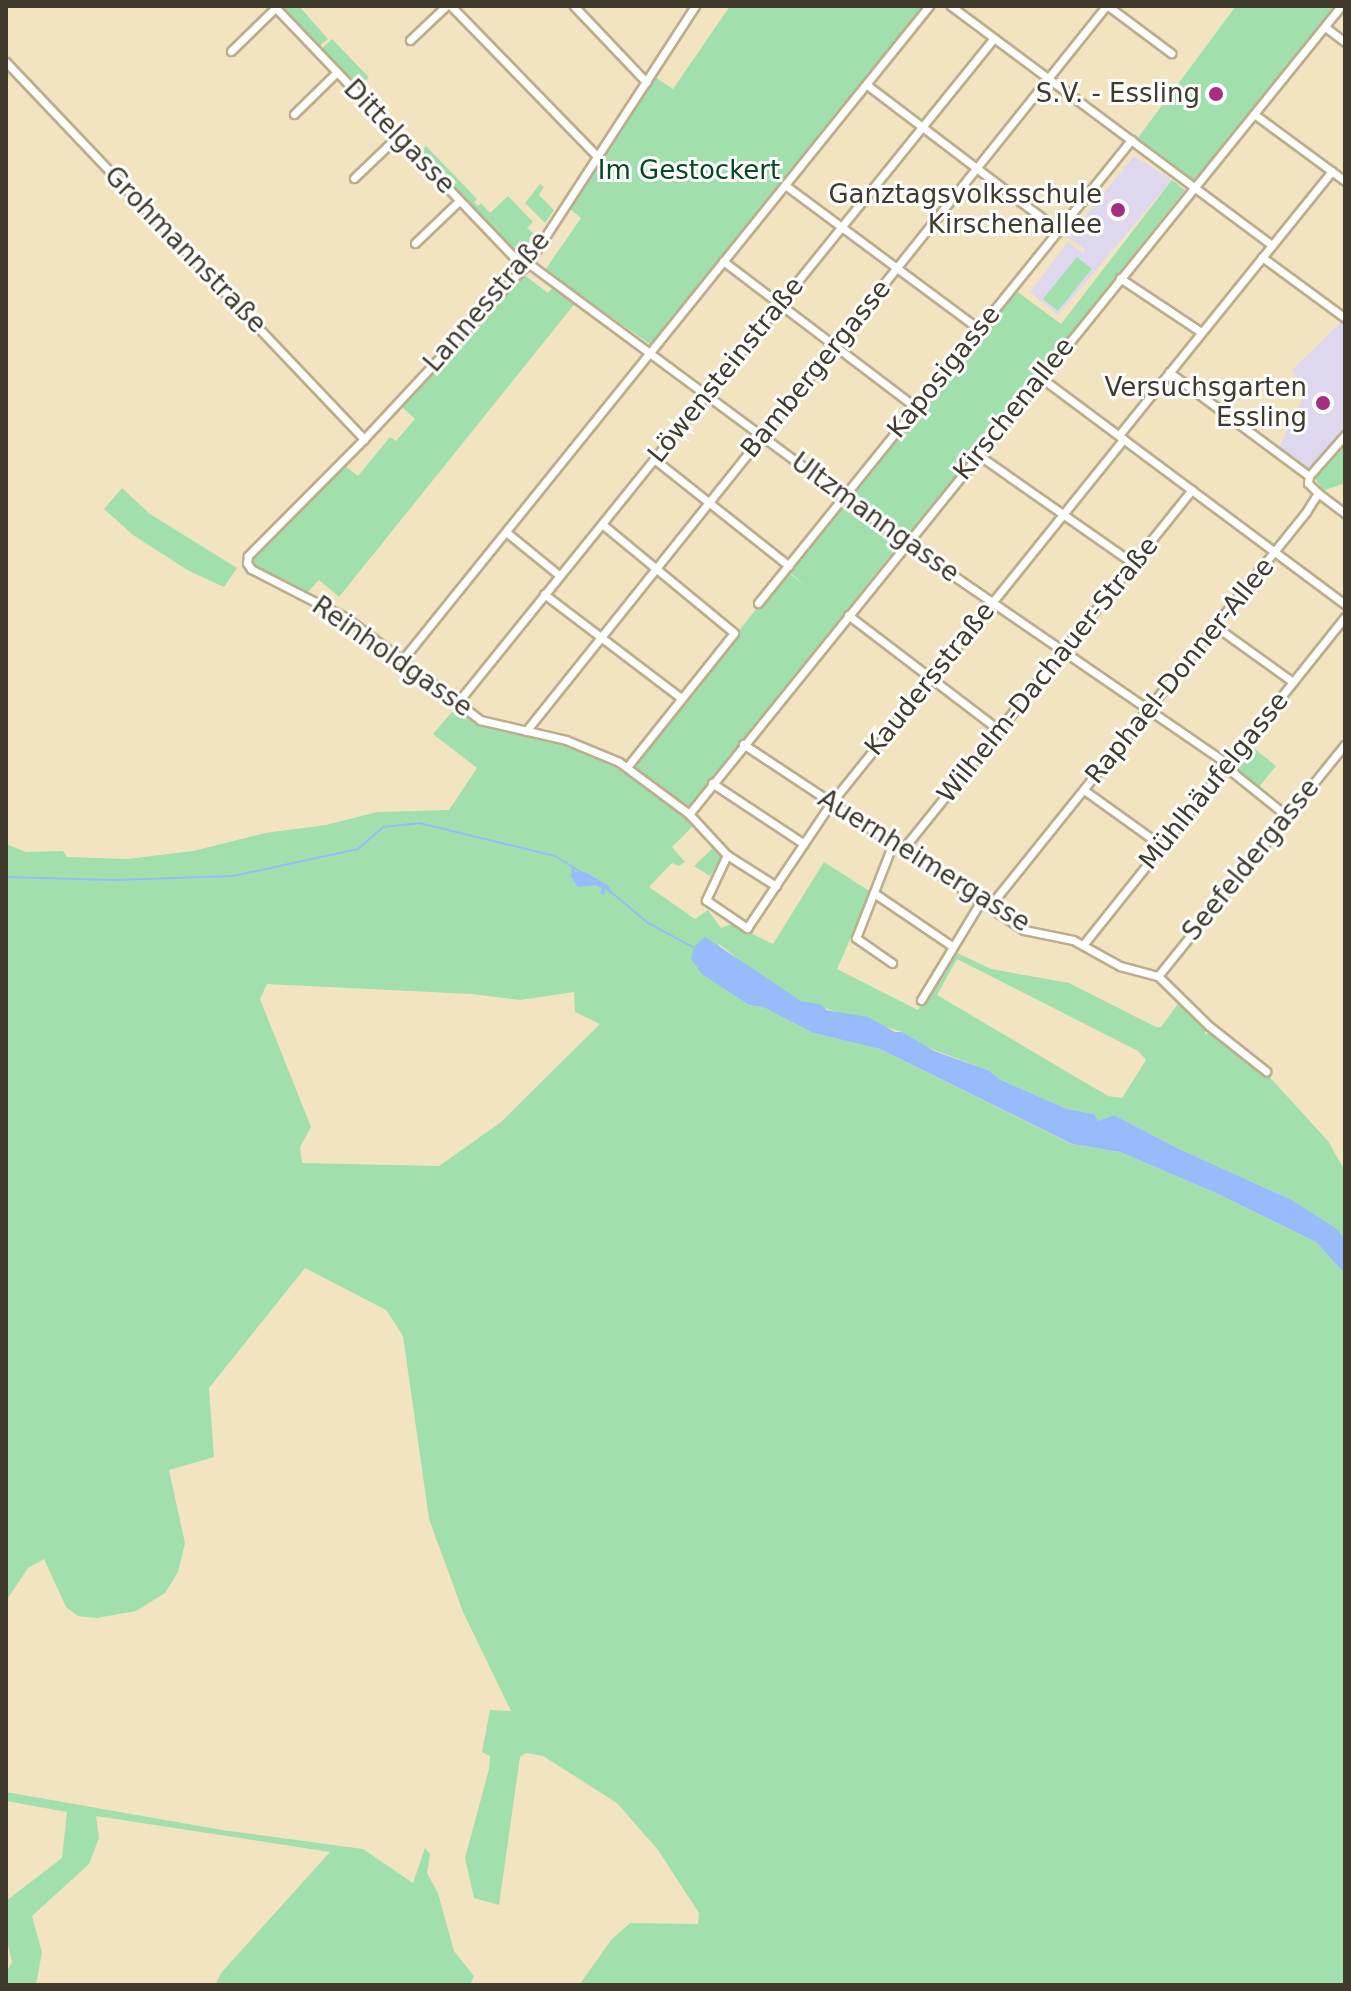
<!DOCTYPE html>
<html>
<head>
<meta charset="utf-8">
<style>
	body { margin:0 }
	#map { position:relative; width:1351px; height:1991px; overflow:hidden; background:#f2e4c1; font-family:"DejaVu Sans",sans-serif }
	div>[style] { position:absolute }
	[style*='--x'] { left:calc(var(--x)*1px); top:calc(var(--y)*1px); width:calc(var(--w)*1px); rotate:calc(var(--a)*1deg) }
	.education>* { inset:0; background:#ded7ed }
	.green>* { inset:0; background:#a1e0ad; transform-origin:0 0 }
	.water>* { inset:0; background:#98bbfb }
	.stream>* { height:2px; margin:-1px; padding:0 1px; transform-origin:1px; border-radius:1px; background:#98bbfb }
	.roads { filter:drop-shadow(2px 0 #bcae8d) drop-shadow(-2px 0 #bcae8d) drop-shadow(0 2px #bcae8d) drop-shadow(0 -2px #bcae8d) }
	.minor>* { height:7px; margin:-3.5px; padding:0 3.5px; transform-origin:3.5px; border-radius:3.5px; background:#fff }
	.dots>* { width:22px; height:22px; translate:-50% -50%; box-sizing:border-box; border:4px solid #fff; border-radius:50% }
	span { translate:-50% -50%; white-space:nowrap; text-align:center; line-height:1.15; -webkit-text-stroke:6px #fff; paint-order:stroke }
	.poi-label { font-size:26px; color:#3f3a2c }
	.right { translate:-100% -50%; text-align:right }
	.street-label { font-size:26px; color:#3f3a2c }
	.park-label { font-size:26px; color:#06471e }
	.frame { position:absolute; inset:0; border:8px solid #3f3a2c; pointer-events:none }
</style>
</head>
<body>
<div id="map">
	<div class="education">
		<i style="clip-path:polygon(1134px 156px,1172px 180px,1058px 315px,1030px 292px,1068px 242px,1083px 253px,1085px 249px,1068px 237px)"></i>
		<i style="clip-path:polygon(1342px 321px,1345px 321px,1345px 428px,1307px 471px,1278px 450px,1305px 394px,1292px 370px)"></i>
	</div>
	<div class="green">
		<i style="clip-path:polygon(288px 6px,299px 6px,328px 39px,318px 47px,283px 11px)"></i>
		<i style="clip-path:polygon(730px 6px,925px 6px,650px 344px,581px 296px,339px 597px,319px 580px,307px 593px,253px 568px,250px 558px,344px 465px,358px 476px,390px 437px,396px 441px,415px 419px,400px 405px,523px 274px,548px 293px,559px 280px,545px 270px,581px 218px,570px 209px,655px 77px,673px 89px)"></i>
		<i style="clip-path:polygon(1236px 6px,1335px 6px,1193px 181px,1137px 139px)"></i>
		<i style="left:332px;top:39px;width:53px;height:16px;rotate:46deg"></i>
		<i style="clip-path:polygon(426px 146px,477px 199px,474px 202px,478px 206px,481px 203px,490px 213px,508px 196px,533px 222px,527px 228px,537px 236px,523px 257px,516px 257px,448px 186px,457px 183px,454px 179px,449px 175px,447px 185px,418px 154px)"></i>
		<i style="clip-path:polygon(1172px 180px,1185px 190px,908px 536px,904px 537px,851px 498px,851px 492px,1015px 290px,1061px 324px)"></i>
		<i style="clip-path:polygon(540px 184px,544px 187px,539px 195px,554px 210px,545px 223px,525px 203px)"></i>
		<i style="left:1077px;top:257px;width:19px;height:54px;rotate:39deg"></i>
		<i style="clip-path:polygon(1345px 445px,1345px 483px,1323px 491px,1314px 476px)"></i>
		<i style="clip-path:polygon(122px 488px,150px 514px,237px 568px,224px 587px,189px 571px,133px 535px,104px 509px)"></i>
		<i style="clip-path:polygon(845px 501px,900px 543px,690px 806px,685px 807px,632px 767px,786px 571px,805px 585px,788px 571px)"></i>
		<i style="clip-path:polygon(evenodd,457px 706px,479px 722px,571px 746px,622px 768px,687px 818px,694px 825px,672px 847px,685px 862px,679px 866px,672px 863px,649px 887px,695px 919px,708px 910px,721px 928px,732px 924px,773px 944px,824px 862px,871px 892px,837px 969px,918px 1010px,953px 951px,991px 969px,1069px 983px,1156px 1027px,1161px 1027px,1181px 1000px,1205px 1024px,1205px 1034px,1215px 1032px,1265px 1072px,1328px 1141px,1345px 1171px,1345px 1240px,1290px 1199px,1179px 1149px,1114px 1115px,1098px 1121px,1094px 1114px,1067px 1109px,1001px 1080px,988px 1070px,921px 1045px,902px 1032px,801px 1001px,759px 975px,719px 944px,727px 990px,749px 1005px,763px 1007px,813px 1033px,880px 1049px,1071px 1144px,1120px 1152px,1218px 1194px,1316px 1242px,1345px 1274px,1345px 1985px,579px 1985px,612px 1939px,630px 1923px,698px 1924px,699px 1913px,658px 1850px,617px 1803px,543px 1756px,526px 1753px,520px 1757px,499px 1905px,474px 1898px,465px 1858px,489px 1769px,490px 1756px,482px 1752px,490px 1710px,511px 1711px,463px 1612px,429px 1519px,403px 1336px,386px 1310px,305px 1268px,209px 1388px,214px 1457px,169px 1470px,185px 1543px,178px 1572px,165px 1593px,136px 1611px,97px 1618px,78px 1616px,66px 1607px,44px 1559px,28px 1568px,6px 1601px,6px 844px,26px 852px,63px 851px,67px 857px,127px 859px,193px 851px,265px 833px,326px 825px,377px 812px,449px 810px,477px 768px,433px 734px,457px 706px,957px 959px,1138px 1051px,1146px 1060px,1122px 1098px,1108px 1096px,937px 995px,957px 959px,457px 706px,267px 984px,472px 994px,520px 1000px,574px 992px,575px 1012px,600px 1024px,501px 1122px,439px 1166px,302px 1163px,300px 1147px,311px 1127px,260px 999px,267px 984px)"></i>
		<i style="clip-path:polygon(1250px 745px,1276px 766px,1258px 788px,1235px 769px,1234px 764px)"></i>
		<i style="clip-path:polygon(715px 846px,723px 855px,710px 876px,694px 866px)"></i>
		<i style="clip-path:polygon(6px 1792px,222px 1830px,363px 1849px,413px 1883px,425px 1848px,430px 1854px,427px 1873px,438px 1893px,454px 1951px,474px 1976px,470px 1985px,215px 1985px,221px 1973px,330px 1852px,96px 1816px,99px 1838px,89px 1864px,32px 1916px,42px 1952px,36px 1985px,6px 1985px,6px 1973px,12px 1962px,6px 1937px,6px 1901px,62px 1858px,67px 1812px,6px 1801px)"></i>
	</div>
	<div class="water">
		<i style="clip-path:polygon(572px 866px,575px 872px,585px 872px,609px 886px,612px 895px,605px 889px,604px 895px,600px 893px,602px 888px,596px 885px,578px 887px,571px 877px)"></i>
		<i style="clip-path:polygon(705px 937px,801px 1001px,822px 1005px,826px 1010px,868px 1017px,895px 1032px,902px 1032px,934px 1051px,988px 1070px,1001px 1080px,1067px 1109px,1094px 1114px,1098px 1121px,1114px 1115px,1179px 1149px,1290px 1199px,1337px 1229px,1345px 1240px,1345px 1274px,1316px 1242px,1218px 1194px,1120px 1152px,1072px 1144px,880px 1049px,813px 1033px,763px 1007px,749px 1005px,702px 974px,691px 959px,694px 947px)"></i>
	</div>
	<div class="stream">
		<i style="--x:6;--y:877;--w:108;--a:1.6"></i>
		<i style="--x:114;--y:880;--w:119;--a:-1.9"></i>
		<i style="--x:233;--y:876;--w:128;--a:-12.2"></i>
		<i style="--x:358;--y:849;--w:33;--a:-41"></i>
		<i style="--x:383;--y:827;--w:36;--a:-6"></i>
		<i style="--x:419;--y:823;--w:140;--a:13.6"></i>
		<i style="--x:555;--y:856;--w:31;--a:32"></i>
		<i style="--x:610;--y:891;--w:50;--a:40.1"></i>
		<i style="--x:648;--y:923;--w:51;--a:28.1"></i>
	</div>
	<div class="roads">
		<div class="minor">
			<i style="--x:274;--y:6;--w:362;--a:46.3"></i>
			<i style="--x:451;--y:6;--w:211;--a:45.8"></i>
			<i style="--x:574;--y:6;--w:105;--a:46.5"></i>
			<i style="--x:695;--y:6;--w:306;--a:123"></i>
			<i style="--x:528;--y:263;--w:241;--a:133"></i>
			<i style="--x:364;--y:439;--w:165;--a:134.8"></i>
			<i style="--x:248;--y:556;--w:7;--a:98"></i>
			<i style="--x:247;--y:563;--w:7;--a:56"></i>
			<i style="--x:251;--y:569;--w:106;--a:27.1"></i>
			<i style="--x:345;--y:617;--w:170;--a:37.3"></i>
			<i style="--x:480;--y:720;--w:88;--a:13.1"></i>
			<i style="--x:566;--y:740;--w:57;--a:22.5"></i>
			<i style="--x:619;--y:762;--w:87;--a:36.6"></i>
			<i style="--x:689;--y:814;--w:56;--a:47.2"></i>
			<i style="--x:727;--y:855;--w:58;--a:32.3"></i>
			<i style="--x:951;--y:6;--w:400;--a:36.7"></i>
			<i style="--x:1108;--y:6;--w:79;--a:36.7"></i>
			<i style="--x:1325;--y:27;--w:25;--a:37"></i>
			<i style="--x:410;--y:40;--w:50;--a:-43.4"></i>
			<i style="--x:231;--y:51;--w:62;--a:-44.3"></i>
			<i style="--x:6;--y:62;--w:520;--a:46.48"></i>
			<i style="--x:867;--y:85;--w:238;--a:37.2"></i>
			<i style="--x:294;--y:114;--w:60;--a:-44.3"></i>
			<i style="--x:1254;--y:114;--w:113;--a:36.4"></i>
			<i style="--x:354;--y:178;--w:61;--a:-43.7"></i>
			<i style="--x:785;--y:185;--w:242;--a:36.6"></i>
			<i style="--x:415;--y:243;--w:61;--a:-43.7"></i>
			<i style="--x:1262;--y:257;--w:103;--a:36.3"></i>
			<i style="--x:723;--y:261;--w:241;--a:37.2"></i>
			<i style="--x:528;--y:263;--w:470;--a:36.5"></i>
			<i style="--x:906;--y:543;--w:391;--a:34.5"></i>
			<i style="--x:1120;--y:278;--w:97;--a:33.7"></i>
			<i style="--x:1169;--y:372;--w:174;--a:36.6"></i>
			<i style="--x:1040;--y:377;--w:380;--a:36.7"></i>
			<i style="--x:1119;--y:435;--w:339;--a:-51.1"></i>
			<i style="--x:977;--y:454;--w:192;--a:35"></i>
			<i style="--x:654;--y:459;--w:172;--a:38.4"></i>
			<i style="--x:1309;--y:476;--w:55;--a:-48.7"></i>
			<i style="--x:1318;--y:493;--w:34;--a:37"></i>
			<i style="--x:602;--y:524;--w:171;--a:39.5"></i>
			<i style="--x:734;--y:633;--w:171;--a:128.6"></i>
			<i style="--x:506;--y:532;--w:68;--a:39.1"></i>
			<i style="--x:544;--y:594;--w:172;--a:37.2"></i>
			<i style="--x:758;--y:603;--w:595;--a:-51.14"></i>
			<i style="--x:848;--y:615;--w:190;--a:37.3"></i>
			<i style="--x:1215;--y:626;--w:96;--a:35.7"></i>
			<i style="--x:403;--y:659;--w:839;--a:-51.15"></i>
			<i style="--x:458;--y:702;--w:853;--a:-51.09"></i>
			<i style="--x:526;--y:731;--w:928;--a:-51.34"></i>
			<i style="--x:743;--y:744;--w:337;--a:33.5"></i>
			<i style="--x:1024;--y:930;--w:50;--a:11.5"></i>
			<i style="--x:1073;--y:940;--w:54;--a:29"></i>
			<i style="--x:1120;--y:966;--w:39;--a:15"></i>
			<i style="--x:1158;--y:976;--w:71;--a:44.4"></i>
			<i style="--x:1209;--y:1026;--w:73;--a:38.3"></i>
			<i style="--x:1226;--y:767;--w:78;--a:38.8"></i>
			<i style="--x:712;--y:783;--w:110;--a:33.5"></i>
			<i style="--x:1084;--y:790;--w:96;--a:35.7"></i>
			<i style="--x:689;--y:814;--w:1038;--a:-51.1"></i>
			<i style="--x:903;--y:849;--w:461;--a:-51.2"></i>
			<i style="--x:727;--y:855;--w:50;--a:115"></i>
			<i style="--x:706;--y:900;--w:50;--a:34.3"></i>
			<i style="--x:747;--y:928;--w:151;--a:-56.1"></i>
			<i style="--x:831;--y:803;--w:467;--a:-51.2"></i>
			<i style="--x:874;--y:893;--w:94;--a:34.2"></i>
			<i style="--x:989;--y:907;--w:506;--a:-51.25"></i>
			<i style="--x:1306;--y:512;--w:22;--a:-58"></i>
			<i style="--x:1318;--y:493;--w:14;--a:-135"></i>
			<i style="--x:1308;--y:483;--w:7;--a:-82"></i>
			<i style="--x:1083;--y:945;--w:420;--a:-51.4"></i>
			<i style="--x:892;--y:963;--w:44;--a:-145.2"></i>
			<i style="--x:856;--y:938;--w:102;--a:-68.7"></i>
			<i style="--x:1158;--y:976;--w:298;--a:-51.1"></i>
			<i style="--x:921;--y:1000;--w:116;--a:-58.8"></i>
		</div>
	</div>
	<div class="dots">
		<i style="left:1216px;top:94px;background:#a62d82"></i>
		<i style="left:1118px;top:210px;background:#a62d82"></i>
		<i style="left:1323px;top:403px;background:#a62d82"></i>
	</div>
	<div class="poi-label">
		<span class="right" style="left:1200px;top:94px">S.V. - Essling</span>
		<span class="right" style="left:1102px;top:210px">Ganztagsvolksschule<br>Kirschenallee</span>
		<span class="right" style="left:1307px;top:403px">Versuchsgarten<br>Essling</span>
	</div>
	<div class="street-label">
		<span style="left:399px;top:137px;rotate:46deg">Dittelgasse</span>
		<span style="left:185px;top:250px;rotate:46deg">Grohmannstraße</span>
		<span style="left:487px;top:302px;rotate:-49deg">Lannesstraße</span>
		<span style="left:816px;top:369px;rotate:-51deg">Bambergergasse</span>
		<span style="left:726px;top:370px;rotate:-51deg">Löwensteinstraße</span>
		<span style="left:944px;top:372px;rotate:-51deg">Kaposigasse</span>
		<span style="left:1014px;top:409px;rotate:-51deg">Kirschenallee</span>
		<span style="left:875px;top:518px;rotate:36deg">Ultzmanngasse</span>
		<span style="left:392px;top:657px;rotate:35deg">Reinholdgasse</span>
		<span style="left:1048px;top:670px;rotate:-51deg">Wilhelm-Dachauer-Straße</span>
		<span style="left:1180px;top:671px;rotate:-51deg">Raphael-Donner-Allee</span>
		<span style="left:930px;top:679px;rotate:-51deg">Kaudersstraße</span>
		<span style="left:1214px;top:781px;rotate:-51deg">Mühlhäufelgasse</span>
		<span style="left:1251px;top:860px;rotate:-51deg">Seefeldergasse</span>
		<span style="left:924px;top:861px;rotate:32deg">Auernheimergasse</span>
	</div>
	<div class="park-label">
		<span style="left:689px;top:171px">Im Gestockert</span>
	</div>
	<div class="frame"></div>
</div>
</body>
</html>
